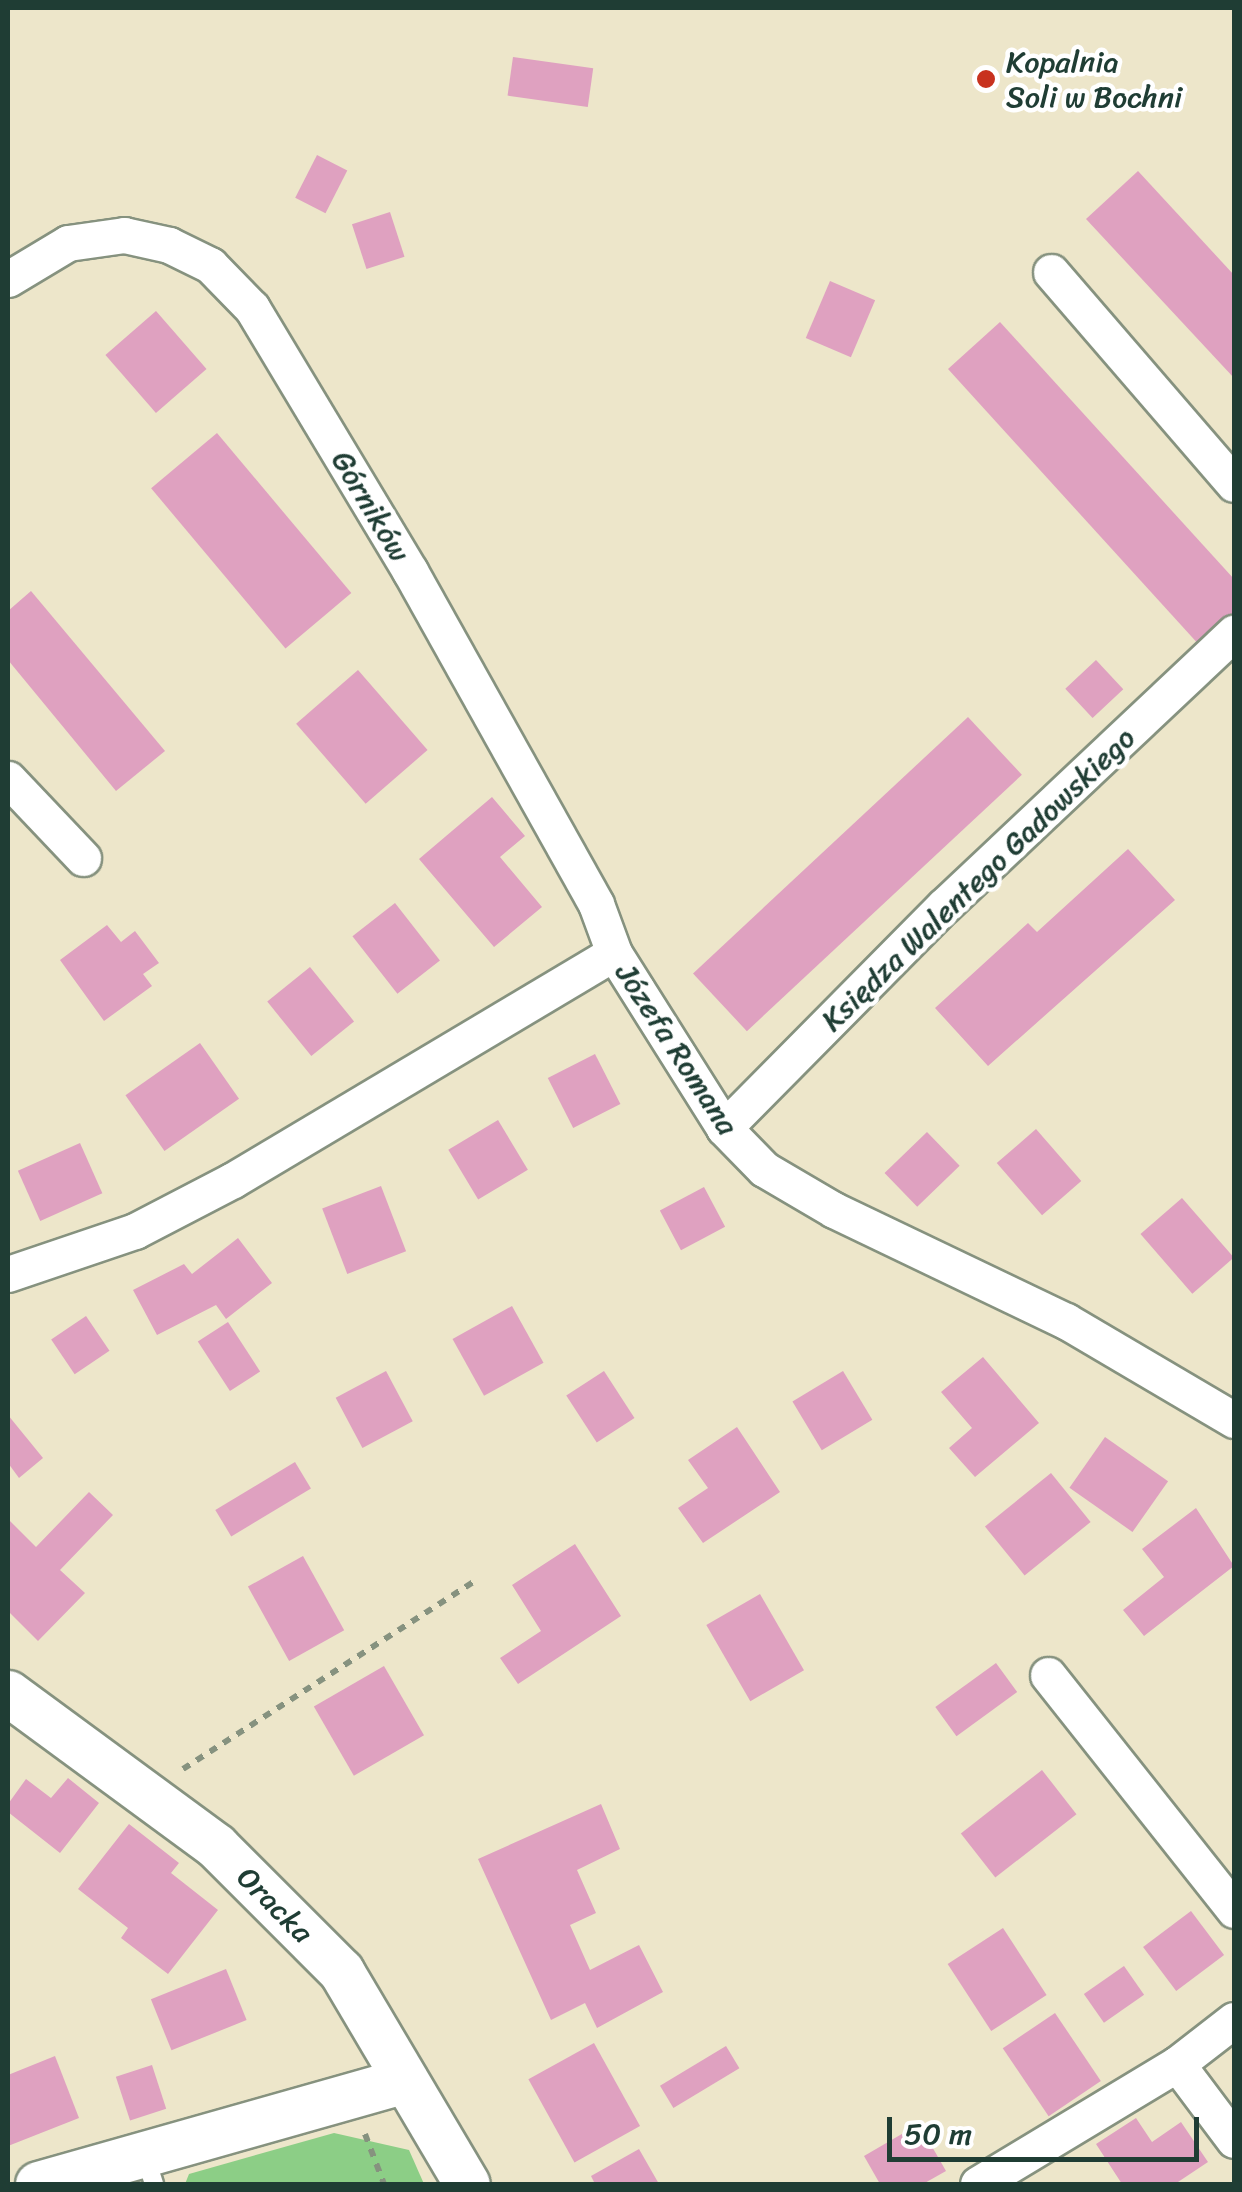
<!DOCTYPE html>
<html>
<head>
<meta charset="utf-8">
<style>
	body { margin:0 }
	#map { position:relative; width:1242px; height:2192px; overflow:hidden; background:#ede6ca; font-family:Sriracha,sans-serif }
	div>[style] { position:absolute }
	[style*='--x'] { left:calc(var(--x)*1px); top:calc(var(--y)*1px); width:calc(var(--w)*1px); rotate:calc(var(--a)*1deg) }
	.green>* { inset:0; background:#8cce86 }
	.building>* { inset:0; background:#dfa1c0; transform-origin:0 0 }
	.path>* { height:6px; margin-top:-3px; transform-origin:0; background:repeating-linear-gradient(90deg,#86927f 0 8px,transparent 0 16px) }
	.roads { filter:drop-shadow(2px 0 #86927f) drop-shadow(-2px 0 #86927f) drop-shadow(0 2px #86927f) drop-shadow(0 -2px #86927f) }
	.service>* { height:18px; margin:-9px; padding:0 9px; transform-origin:9px; border-radius:9px; background:#fff }
	.minor>* { height:35px; margin:-17.5px; padding:0 17.5px; transform-origin:17.5px; border-radius:17.5px; background:#fff }
	.tertiary>* { height:45px; margin:-22.5px; padding:0 22.5px; transform-origin:22.5px; border-radius:22.5px; background:#fff }
	.dots>* { width:28px; height:28px; translate:-50% -50%; box-sizing:border-box; border:5px solid #fff; border-radius:50% }
	span { translate:-50% -50%; white-space:nowrap; text-align:center; line-height:1.15; -webkit-text-stroke:9px #fff; paint-order:stroke }
	.poi-label { font-size:30px; color:#1f3d34 }
	.left { translate:0 -50%; text-align:left }
	.street-label { font-size:30px; color:#1f3d34 }
	.frame { position:absolute; inset:0; border:10px solid #1f3d34; pointer-events:none }
	.scale { position:absolute; left:887px; top:2117px; width:312px; height:45px; box-sizing:border-box; border:5px solid #1f3d34; border-top:0; padding-left:12px; font-size:30px; line-height:35px; white-space:nowrap; color:#1f3d34; -webkit-text-stroke:8px #fff; paint-order:stroke }
</style>
</head>
<body>
<div id="map">
	<div class="green">
		<i style="clip-path:polygon(334px 2133px,409px 2150px,424px 2184px,185px 2184px,189px 2174px)"></i>
	</div>
	<div class="building">
		<i style="left:513px;top:57px;width:81px;height:39px;rotate:8deg"></i>
		<i style="left:317px;top:155px;width:34px;height:48px;rotate:27deg"></i>
		<i style="clip-path:polygon(1138px 171px,1234px 275px,1234px 378px,1086px 219px)"></i>
		<i style="left:390px;top:212px;width:47px;height:40px;rotate:72deg"></i>
		<i style="left:830px;top:281px;width:49px;height:62px;rotate:23deg"></i>
		<i style="left:156px;top:311px;width:77px;height:67px;rotate:49deg"></i>
		<i style="clip-path:polygon(1000px 322px,1234px 579px,1234px 615px,1201px 647px,948px 369px)"></i>
		<i style="left:217px;top:433px;width:209px;height:86px;rotate:50deg"></i>
		<i style="clip-path:polygon(31px 591px,165px 751px,116px 791px,8px 660px,8px 611px)"></i>
		<i style="left:1096px;top:660px;width:40px;height:42px;rotate:47deg"></i>
		<i style="left:358px;top:670px;width:106px;height:82px;rotate:49deg"></i>
		<i style="left:968px;top:717px;width:79px;height:376px;rotate:47deg"></i>
		<i style="clip-path:polygon(492px 797px,525px 836px,500px 857px,542px 907px,494px 947px,419px 859px)"></i>
		<i style="clip-path:polygon(1128px 849px,1175px 900px,988px 1066px,935px 1008px,1028px 923px,1037px 932px)"></i>
		<i style="left:395px;top:903px;width:73px;height:54px;rotate:52deg"></i>
		<i style="clip-path:polygon(107px 925px,121px 942px,135px 931px,159px 963px,143px 974px,152px 986px,104px 1021px,60px 960px)"></i>
		<i style="left:310px;top:967px;width:70px;height:55px;rotate:51deg"></i>
		<i style="left:200px;top:1043px;width:68px;height:91px;rotate:55deg"></i>
		<i style="left:595px;top:1054px;width:56px;height:53px;rotate:63deg"></i>
		<i style="left:498px;top:1120px;width:58px;height:58px;rotate:59deg"></i>
		<i style="left:1036px;top:1129px;width:69px;height:52px;rotate:49deg"></i>
		<i style="left:927px;top:1132px;width:47px;height:59px;rotate:46deg"></i>
		<i style="left:80px;top:1143px;width:55px;height:68px;rotate:66deg"></i>
		<i style="left:381px;top:1186px;width:70px;height:63px;rotate:69deg"></i>
		<i style="left:704px;top:1187px;width:45px;height:50px;rotate:62deg"></i>
		<i style="left:1182px;top:1198px;width:79px;height:55px;rotate:49deg"></i>
		<i style="clip-path:polygon(238px 1238px,272px 1283px,226px 1319px,216px 1305px,157px 1335px,133px 1290px,184px 1264px,192px 1274px)"></i>
		<i style="left:512px;top:1306px;width:65px;height:68px;rotate:61deg"></i>
		<i style="left:86px;top:1316px;width:42px;height:42px;rotate:56deg"></i>
		<i style="left:228px;top:1322px;width:59px;height:36px;rotate:57deg"></i>
		<i style="clip-path:polygon(983px 1357px,1039px 1423px,975px 1477px,949px 1448px,972px 1428px,941px 1392px)"></i>
		<i style="left:386px;top:1371px;width:57px;height:57px;rotate:62deg"></i>
		<i style="left:604px;top:1371px;width:56px;height:45px;rotate:57deg"></i>
		<i style="left:843px;top:1371px;width:57px;height:59px;rotate:59deg"></i>
		<i style="clip-path:polygon(8px 1415px,43px 1458px,19px 1478px,8px 1463px)"></i>
		<i style="clip-path:polygon(737px 1427px,780px 1492px,703px 1543px,678px 1508px,708px 1488px,688px 1460px)"></i>
		<i style="left:1105px;top:1437px;width:77px;height:62px;rotate:35deg"></i>
		<i style="left:295px;top:1462px;width:31px;height:93px;rotate:59deg"></i>
		<i style="left:1051px;top:1473px;width:63px;height:85px;rotate:51deg"></i>
		<i style="clip-path:polygon(89px 1492px,113px 1515px,60px 1570px,85px 1593px,38px 1641px,8px 1611px,8px 1519px,36px 1547px)"></i>
		<i style="clip-path:polygon(1196px 1508px,1234px 1566px,1144px 1636px,1123px 1610px,1164px 1577px,1142px 1549px)"></i>
		<i style="clip-path:polygon(575px 1544px,621px 1616px,518px 1684px,500px 1658px,541px 1631px,512px 1585px)"></i>
		<i style="left:303px;top:1556px;width:85px;height:63px;rotate:61deg"></i>
		<i style="left:760px;top:1594px;width:88px;height:62px;rotate:60deg"></i>
		<i style="left:996px;top:1663px;width:36px;height:75px;rotate:54deg"></i>
		<i style="left:384px;top:1666px;width:80px;height:81px;rotate:60deg"></i>
		<i style="left:1042px;top:1770px;width:56px;height:103px;rotate:52deg"></i>
		<i style="clip-path:polygon(68px 1778px,99px 1803px,60px 1853px,8px 1812px,8px 1804px,26px 1779px,51px 1798px)"></i>
		<i style="clip-path:polygon(601px 1804px,620px 1849px,577px 1870px,596px 1913px,570px 1925px,590px 1970px,639px 1945px,663px 1992px,597px 2028px,585px 2003px,551px 2020px,478px 1859px)"></i>
		<i style="clip-path:polygon(129px 1824px,179px 1863px,171px 1873px,218px 1910px,168px 1974px,121px 1938px,128px 1928px,78px 1889px)"></i>
		<i style="left:1191px;top:1911px;width:55px;height:60px;rotate:53deg"></i>
		<i style="left:1003px;top:1928px;width:80px;height:66px;rotate:57deg"></i>
		<i style="left:1124px;top:1966px;width:35px;height:49px;rotate:55deg"></i>
		<i style="left:226px;top:1969px;width:55px;height:81px;rotate:68deg"></i>
		<i style="left:1055px;top:2013px;width:82px;height:63px;rotate:56deg"></i>
		<i style="left:594px;top:2043px;width:95px;height:75px;rotate:61deg"></i>
		<i style="left:726px;top:2046px;width:26px;height:77px;rotate:59deg"></i>
		<i style="clip-path:polygon(55px 2056px,79px 2118px,8px 2146px,8px 2075px)"></i>
		<i style="left:152px;top:2065px;width:46px;height:38px;rotate:72deg"></i>
		<i style="clip-path:polygon(1136px 2118px,1152px 2142px,1181px 2122px,1208px 2162px,1175px 2184px,1122px 2184px,1096px 2144px)"></i>
		<i style="clip-path:polygon(919px 2124px,946px 2171px,923px 2184px,880px 2184px,864px 2156px)"></i>
		<i style="clip-path:polygon(639px 2149px,659px 2184px,595px 2184px,591px 2176px)"></i>
	</div>
	<div class="path">
		<i style="--x:183;--y:1769;--w:349;--a:-32.8"></i>
		<i style="--x:365;--y:2134;--w:53;--a:69.2"></i>
	</div>
	<div class="roads">
		<div class="service">
			<i style="--x:145;--y:2156;--w:29;--a:72"></i>
		</div>
		<div class="minor">
			<i style="--x:1051;--y:272;--w:280;--a:49.2"></i>
			<i style="--x:8;--y:279;--w:70;--a:-31"></i>
			<i style="--x:68;--y:243;--w:57;--a:-8.1"></i>
			<i style="--x:124;--y:235;--w:46;--a:12.5"></i>
			<i style="--x:169;--y:245;--w:46;--a:26"></i>
			<i style="--x:210;--y:265;--w:60;--a:45.7"></i>
			<i style="--x:252;--y:308;--w:307;--a:59"></i>
			<i style="--x:410;--y:571;--w:381;--a:60.8"></i>
			<i style="--x:596;--y:904;--w:52;--a:69.8"></i>
			<i style="--x:614;--y:953;--w:207;--a:57.8"></i>
			<i style="--x:724;--y:1128;--w:57;--a:45.7"></i>
			<i style="--x:764;--y:1169;--w:81;--a:30.4"></i>
			<i style="--x:834;--y:1210;--w:257;--a:25.6"></i>
			<i style="--x:1066;--y:1321;--w:195;--a:30.5"></i>
			<i style="--x:8;--y:779;--w:109;--a:46.5"></i>
			<i style="--x:724;--y:1128;--w:314;--a:-45.3"></i>
			<i style="--x:945;--y:905;--w:397;--a:-43.3"></i>
			<i style="--x:8;--y:1274;--w:134;--a:-18.7"></i>
			<i style="--x:135;--y:1231;--w:110;--a:-27.5"></i>
			<i style="--x:233;--y:1180;--w:443;--a:-30.8"></i>
			<i style="--x:1048;--y:1675;--w:300;--a:51.6"></i>
			<i style="--x:1177;--y:2064;--w:95;--a:53.1"></i>
			<i style="--x:978;--y:2184;--w:232;--a:-31.1"></i>
			<i style="--x:1177;--y:2064;--w:72;--a:-37.7"></i>
		</div>
		<div class="tertiary">
			<i style="--x:8;--y:1693;--w:258;--a:36.3"></i>
			<i style="--x:216;--y:1846;--w:177;--a:45"></i>
			<i style="--x:341;--y:1971;--w:247;--a:59.4"></i>
			<i style="--x:38;--y:2184;--w:381;--a:-15.8"></i>
		</div>
	</div>
	<div class="dots">
		<i style="left:986px;top:79px;background:#c8321e"></i>
	</div>
	<div class="poi-label">
		<span class="left" style="left:1006px;top:79px">Kopalnia<br>Soli w Bochni</span>
	</div>
	<div class="street-label">
		<span style="left:371px;top:506px;rotate:59deg">Górników</span>
		<span style="left:978px;top:879px;rotate:-44deg">Księdza Walentego Gadowskiego</span>
		<span style="left:677px;top:1049px;rotate:57deg">Józefa Romana</span>
		<span style="left:275px;top:1905px;rotate:45deg">Oracka</span>
	</div>
	<div class="frame"></div>
	<div class="scale">50 m</div>
</div>
</body>
</html>
